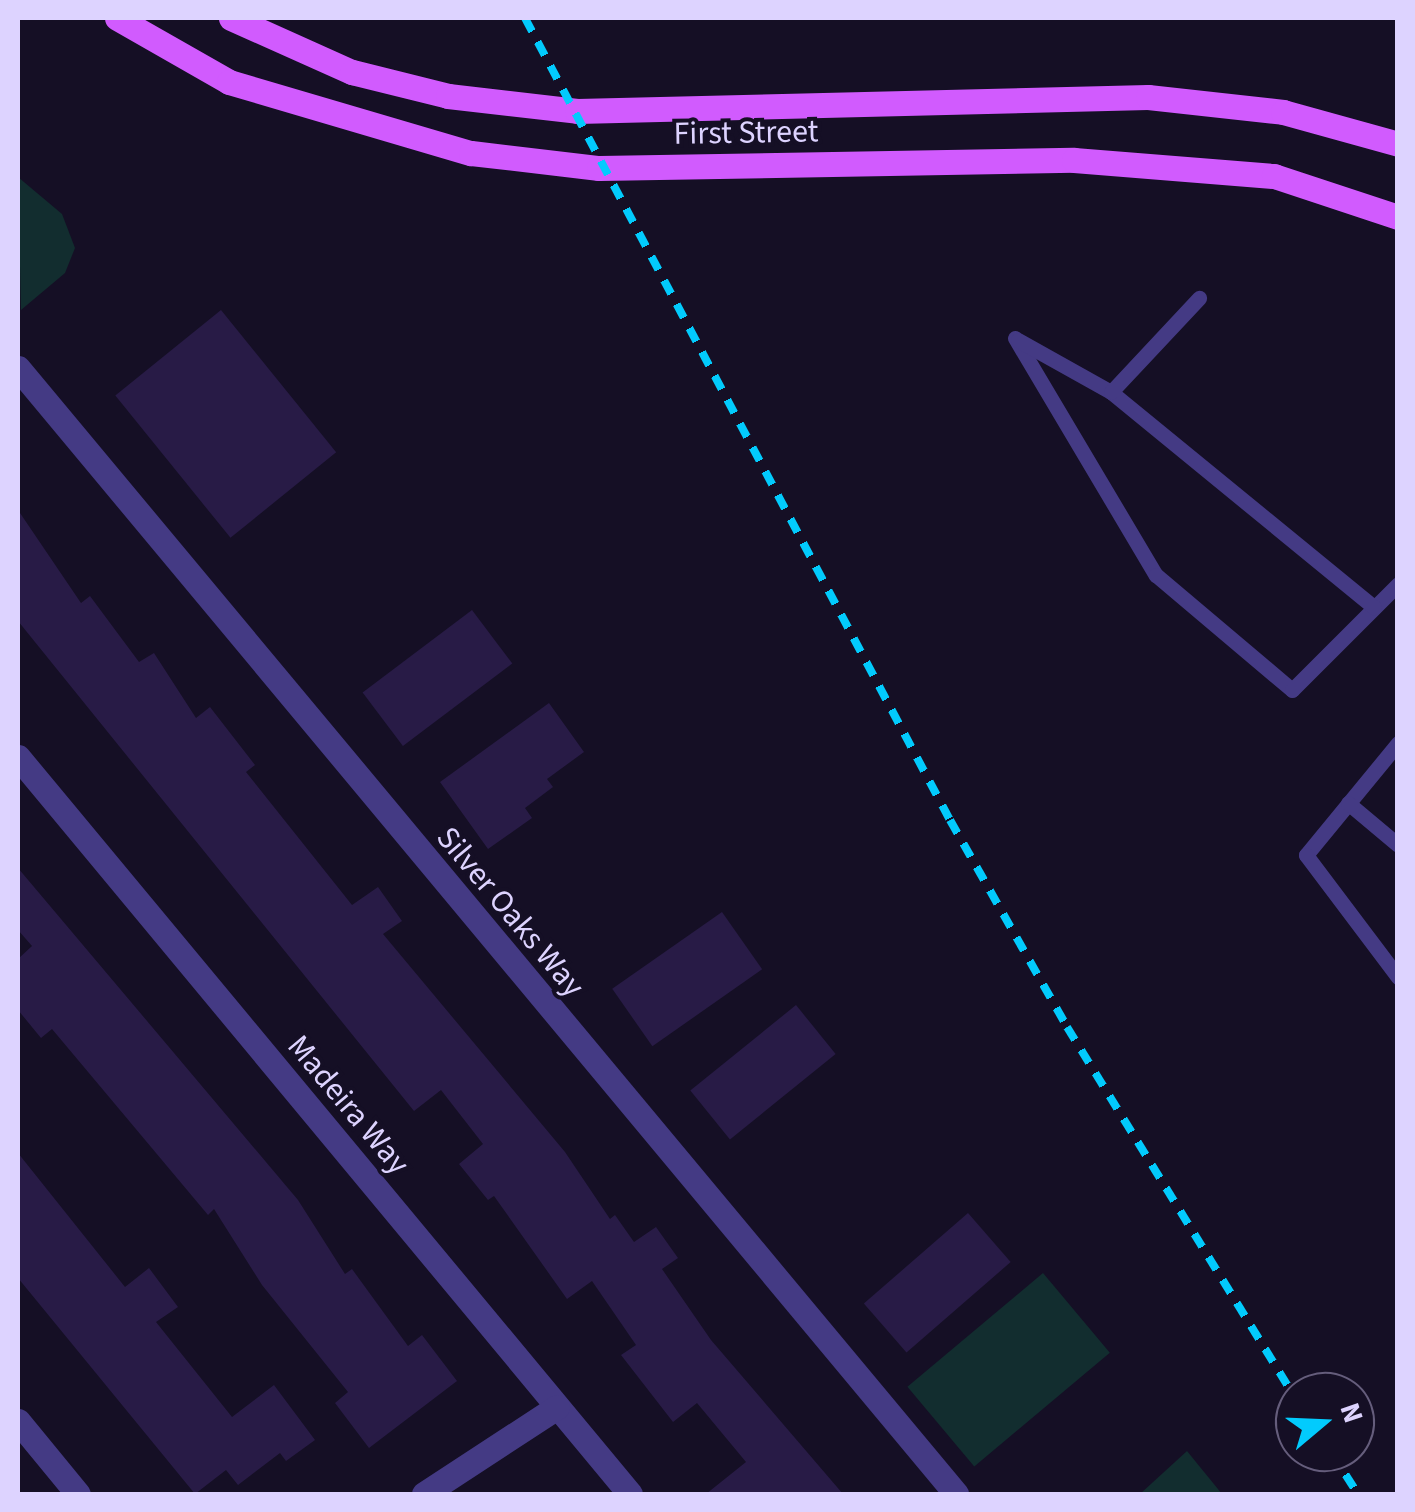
<!DOCTYPE html>
<html>
<head>
<meta charset="utf-8">
<style>
	body { margin:0 }
	#map { position:relative; width:1415px; height:1512px; overflow:hidden; background:#150f25; font-family:"Source Sans 3",sans-serif }
	div>[style] { position:absolute }
	[style*='--x'] { left:calc(var(--x)*1px); top:calc(var(--y)*1px); width:calc(var(--w)*1px); rotate:calc(var(--a)*1deg) }
	.green>* { inset:0; background:#122d2f; transform-origin:0 0 }
	.building>* { inset:0; background:#281b46; transform-origin:0 0 }
	.service>* { height:15px; margin:-7.5px; padding:0 7.5px; transform-origin:7.5px; border-radius:7.5px; background:#443a84 }
	.minor>* { height:25px; margin:-12.5px; padding:0 12.5px; transform-origin:12.5px; border-radius:12.5px; background:#443a84 }
	.primary>* { height:25px; margin:-12.5px; padding:0 12.5px; transform-origin:12.5px; border-radius:12.5px; background:#d15bfe }
	.rail>* { height:8px; margin-top:-4px; transform-origin:0; background:repeating-linear-gradient(90deg,#02cbfd 0 15px,transparent 0 27px) }
	span { translate:-50% -50%; white-space:nowrap; text-align:center; line-height:1.15; -webkit-text-stroke:8px #150f25; paint-order:stroke }
	.street-label { font-size:32px; color:#ddd3ff }
	.frame { position:absolute; inset:0; border:20px solid #ddd3ff; pointer-events:none }
	.north { position:absolute; left:1275px; top:1372px; width:100px; height:100px; box-sizing:border-box; background:#150f25; border:2px solid #655d7c; border-radius:50%; rotate:71deg; font-size:28px; font-weight:700; line-height:40px; text-align:center; color:#ddd3ff }
	.north::after { content:''; display:block; margin:auto; width:35px; height:45px; background:#02cbfd; clip-path:polygon(50% 0,100% 100%,50% 72%,0 100%) }
</style>
</head>
<body>
<div id="map">
	<div class="green">
		<i style="clip-path:polygon(18px 177px,62px 214px,75px 248px,65px 273px,21px 310px)"></i>
		<i style="left:1043px;top:1273px;width:104px;height:177px;rotate:50deg"></i>
		<i style="clip-path:polygon(1187px 1451px,1222px 1494px,1140px 1494px)"></i>
	</div>
	<div class="building">
		<i style="left:221px;top:310px;width:183px;height:136px;rotate:51deg"></i>
		<i style="clip-path:polygon(18px 510px,81px 603px,90px 596px,139px 662px,154px 653px,196px 718px,210px 707px,255px 765px,246px 772px,352px 905px,378px 887px,402px 921px,383px 934px,565px 1152px,610px 1219px,615px 1215px,634px 1242px,656px 1227px,678px 1258px,662px 1269px,711px 1340px,843px 1494px,706px 1494px,746px 1462px,697px 1403px,673px 1422px,621px 1355px,636px 1345px,592px 1281px,567px 1299px,494px 1196px,488px 1200px,459px 1164px,483px 1144px,441px 1090px,414px 1111px,18px 621px)"></i>
		<i style="left:472px;top:610px;width:67px;height:137px;rotate:53deg"></i>
		<i style="clip-path:polygon(549px 703px,584px 752px,547px 779px,553px 787px,525px 808px,532px 818px,488px 849px,440px 782px)"></i>
		<i style="clip-path:polygon(18px 868px,298px 1200px,345px 1274px,352px 1269px,408px 1346px,422px 1335px,457px 1381px,369px 1448px,335px 1403px,348px 1392px,262px 1285px,214px 1209px,208px 1215px,52px 1029px,41px 1038px,18px 1010px,18px 959px,32px 946px,18px 930px)"></i>
		<i style="left:722px;top:912px;width:70px;height:134px;rotate:55deg"></i>
		<i style="left:796px;top:1005px;width:63px;height:136px;rotate:51deg"></i>
		<i style="clip-path:polygon(18px 1153px,125px 1287px,149px 1268px,178px 1307px,156px 1322px,232px 1417px,274px 1385px,315px 1440px,286px 1461px,280px 1453px,238px 1485px,226px 1470px,195px 1494px,18px 1278px)"></i>
		<i style="left:968px;top:1213px;width:65px;height:138px;rotate:49deg"></i>
	</div>
	<div class="service">
		<i style="--x:1015;--y:338;--w:276;--a:59.3"></i>
		<i style="--x:1156;--y:575;--w:178;--a:40.2"></i>
		<i style="--x:1292;--y:690;--w:150;--a:-45"></i>
		<i style="--x:1018;--y:340;--w:107;--a:29.2"></i>
		<i style="--x:1111;--y:392;--w:340;--a:39.3"></i>
		<i style="--x:1111;--y:392;--w:129;--a:-46.9"></i>
		<i style="--x:1398;--y:743;--w:145;--a:129.4"></i>
		<i style="--x:1306;--y:855;--w:153;--a:53"></i>
		<i style="--x:1348;--y:803;--w:65;--a:40"></i>
	</div>
	<div class="minor">
		<i style="--x:18;--y:368;--w:1466;--a:50.2"></i>
		<i style="--x:18;--y:757;--w:958;--a:50.29"></i>
		<i style="--x:18;--y:1421;--w:94;--a:50.6"></i>
		<i style="--x:424;--y:1494;--w:159;--a:-33.2"></i>
	</div>
	<div class="primary">
		<i style="--x:117;--y:18;--w:129;--a:29.7"></i>
		<i style="--x:229;--y:82;--w:252;--a:16.4"></i>
		<i style="--x:471;--y:153;--w:129;--a:6.7"></i>
		<i style="--x:599;--y:168;--w:475;--a:-1"></i>
		<i style="--x:1074;--y:160;--w:201;--a:4.6"></i>
		<i style="--x:1274;--y:176;--w:131;--a:18.3"></i>
		<i style="--x:231;--y:18;--w:133;--a:24.1"></i>
		<i style="--x:352;--y:72;--w:99;--a:14"></i>
		<i style="--x:448;--y:96;--w:130;--a:6.6"></i>
		<i style="--x:577;--y:111;--w:571;--a:-1.4"></i>
		<i style="--x:1148;--y:97;--w:136;--a:6.3"></i>
		<i style="--x:1283;--y:112;--w:119;--a:15.5"></i>
	</div>
	<div class="rail">
		<i style="--x:525;--y:18;--w:908;--a:62.08"></i>
		<i style="--x:950;--y:820;--w:238;--a:60.5"></i>
		<i style="--x:1067;--y:1027;--w:435;--a:58.4"></i>
		<i style="--x:1331;--y:1452;--w:50;--a:57.3"></i>
	</div>
	<div class="street-label">
		<span style="left:746px;top:133px;rotate:-1deg">First Street</span>
		<span style="left:510px;top:912px;rotate:50deg">Silver Oaks Way</span>
		<span style="left:348px;top:1105px;rotate:50deg">Madeira Way</span>
	</div>
	<div class="frame"></div>
	<div class="north">N</div>
</div>
</body>
</html>
